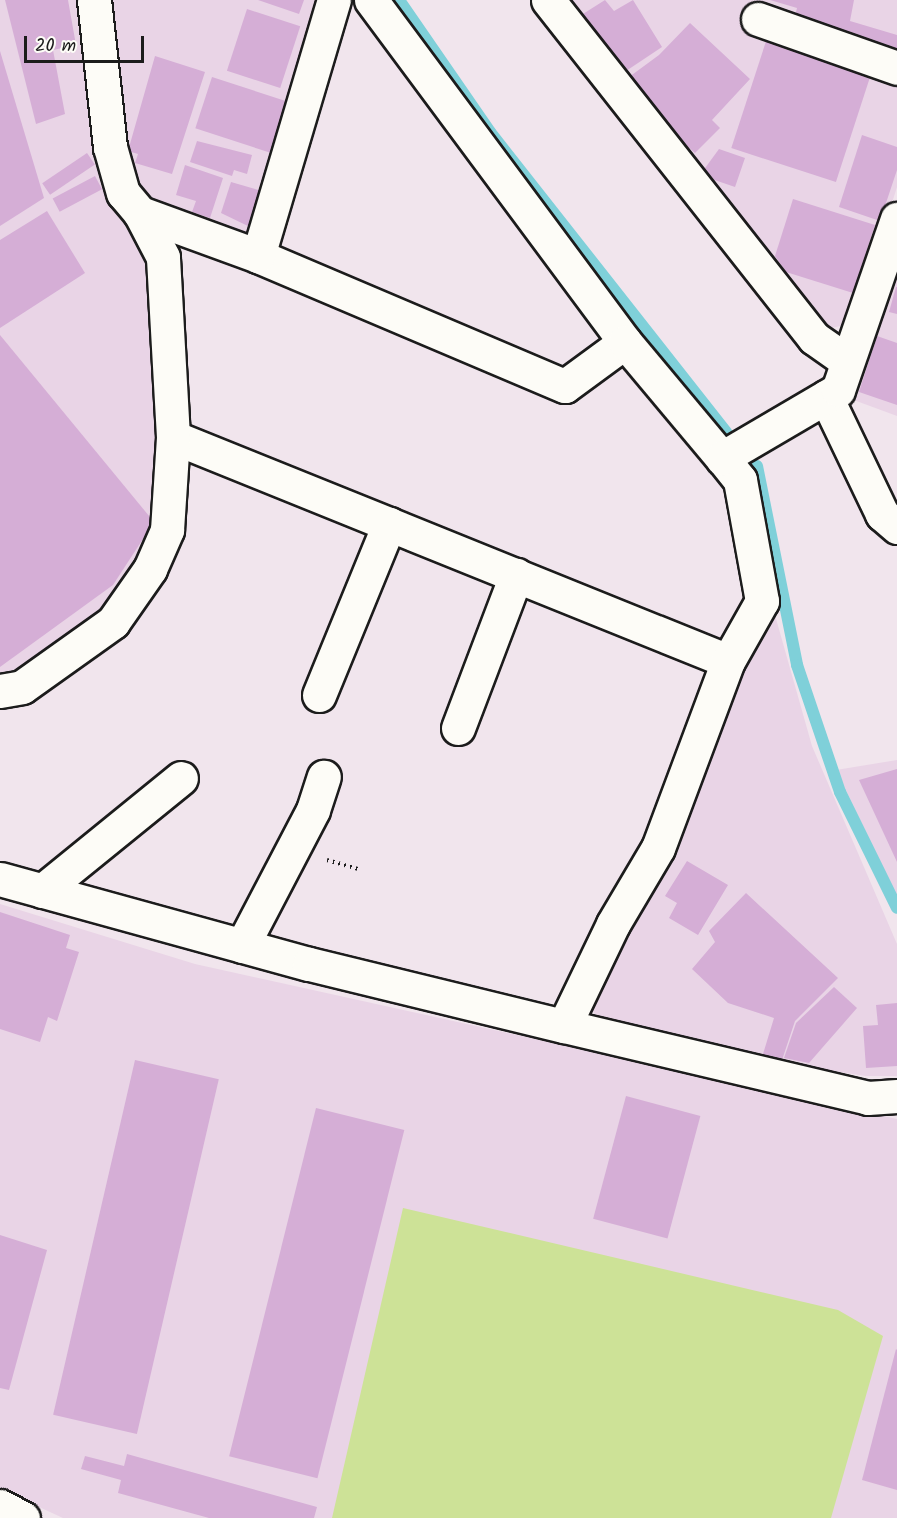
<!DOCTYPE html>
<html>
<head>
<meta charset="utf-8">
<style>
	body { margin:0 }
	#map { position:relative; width:897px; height:1518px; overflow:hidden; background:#f1e5ed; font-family:Kalam,sans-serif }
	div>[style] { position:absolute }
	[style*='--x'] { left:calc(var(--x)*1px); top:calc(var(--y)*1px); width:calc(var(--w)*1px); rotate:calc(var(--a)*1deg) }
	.built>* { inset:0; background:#e9d4e6 }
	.green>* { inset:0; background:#cde297 }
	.stream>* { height:12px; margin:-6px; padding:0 6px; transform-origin:6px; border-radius:6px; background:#7fd0d9 }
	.building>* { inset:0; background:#d5aed6; transform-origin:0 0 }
	.path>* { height:4px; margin-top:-2px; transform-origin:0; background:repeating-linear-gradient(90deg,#1c1c1c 0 1.5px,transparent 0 6px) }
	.roads { filter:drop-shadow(2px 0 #1c1c1c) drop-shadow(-2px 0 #1c1c1c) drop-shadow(0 2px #1c1c1c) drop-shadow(0 -2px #1c1c1c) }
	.street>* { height:33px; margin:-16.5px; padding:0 16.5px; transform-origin:16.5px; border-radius:16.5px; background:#fdfcf7 }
	.secondary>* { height:33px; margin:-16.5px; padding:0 16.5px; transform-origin:16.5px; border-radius:16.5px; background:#fdfcf7 }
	span { translate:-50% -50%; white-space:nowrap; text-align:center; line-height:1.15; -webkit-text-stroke:5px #fdfcf7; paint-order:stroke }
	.scale { position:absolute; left:24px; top:36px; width:120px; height:27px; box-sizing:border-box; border:3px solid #1c1c1c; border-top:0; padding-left:8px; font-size:18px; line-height:21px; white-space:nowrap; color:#1c1c1c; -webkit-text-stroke:4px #fdfcf7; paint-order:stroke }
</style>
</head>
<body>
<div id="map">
	<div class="built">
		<i style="clip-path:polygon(0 0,80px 0,98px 158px,120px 219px,144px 241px,148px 257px,161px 518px,138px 579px,35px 667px,26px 663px,0 683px)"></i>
		<i style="clip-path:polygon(107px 0,317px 0,252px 236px,240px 238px,150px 205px,125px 173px)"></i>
		<i style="clip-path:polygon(557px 0,897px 0,897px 187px,859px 307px,845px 325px,822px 330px)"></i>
		<i style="clip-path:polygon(897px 254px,897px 416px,851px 399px)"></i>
		<i style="clip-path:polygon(773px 608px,812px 746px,897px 944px,897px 1076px,866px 1076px,799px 1066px,641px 1029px,595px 1014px,584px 1000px,728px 680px)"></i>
		<i style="clip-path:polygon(897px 760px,897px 896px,836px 770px)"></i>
		<i style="clip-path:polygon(0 904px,195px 964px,897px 1119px,897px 1518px,63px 1518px,0 1489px)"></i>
	</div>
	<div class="green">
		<i style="clip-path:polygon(403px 1208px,838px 1310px,883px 1336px,831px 1518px,332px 1518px)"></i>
	</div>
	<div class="stream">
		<i style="--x:399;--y:0;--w:160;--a:55.4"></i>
		<i style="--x:490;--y:132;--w:382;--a:51.8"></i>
		<i style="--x:757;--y:466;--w:203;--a:78.6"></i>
		<i style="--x:797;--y:665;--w:134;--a:71.3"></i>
		<i style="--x:840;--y:792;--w:129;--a:63.8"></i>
	</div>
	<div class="building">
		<i style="clip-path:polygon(5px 0,68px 0,76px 45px,53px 50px,65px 114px,36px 124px)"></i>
		<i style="clip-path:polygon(258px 0,304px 0,299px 14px)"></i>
		<i style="clip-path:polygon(605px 0,614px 11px,633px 0,662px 47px,620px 75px,575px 19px)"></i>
		<i style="clip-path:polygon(770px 0,854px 0,850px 21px,897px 35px,897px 50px,794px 20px,797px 8px)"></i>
		<i style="left:247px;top:9px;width:56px;height:65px;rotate:18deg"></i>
		<i style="clip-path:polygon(690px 23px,750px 79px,712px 120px,720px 128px,695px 153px,653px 115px,625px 80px,659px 55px)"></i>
		<i style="left:769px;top:32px;width:110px;height:122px;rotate:18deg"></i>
		<i style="clip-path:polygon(0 51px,44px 198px,0 226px)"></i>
		<i style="clip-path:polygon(155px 56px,205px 72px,172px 174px,135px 163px,138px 154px,128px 151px)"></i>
		<i style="left:212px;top:77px;width:79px;height:54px;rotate:18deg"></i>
		<i style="clip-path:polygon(862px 135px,897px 147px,897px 170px,880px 221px,839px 207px)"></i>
		<i style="clip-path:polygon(197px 141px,252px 155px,247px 174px,234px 170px,232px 176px,190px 162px)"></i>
		<i style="clip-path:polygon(719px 149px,745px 158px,735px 187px,700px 175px)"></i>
		<i style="left:87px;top:153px;width:14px;height:54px;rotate:56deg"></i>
		<i style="clip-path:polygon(185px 165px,223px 178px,210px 218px,192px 212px,196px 201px,176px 195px)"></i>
		<i style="left:95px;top:176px;width:15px;height:48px;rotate:62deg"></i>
		<i style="clip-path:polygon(231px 182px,262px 191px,250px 227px,221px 213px)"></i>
		<i style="clip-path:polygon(793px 199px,875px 225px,853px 293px,786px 272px,775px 256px)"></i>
		<i style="clip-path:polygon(47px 211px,85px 273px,0 328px,0 240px)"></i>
		<i style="clip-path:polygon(896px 287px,897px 287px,897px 314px,889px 312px)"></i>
		<i style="clip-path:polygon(0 335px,154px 522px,113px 585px,0 667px)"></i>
		<i style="clip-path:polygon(877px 336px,897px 343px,897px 405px,859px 392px)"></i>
		<i style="clip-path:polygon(897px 769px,897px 862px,859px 780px)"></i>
		<i style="clip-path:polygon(687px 861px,728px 885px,698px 935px,669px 918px,677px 903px,665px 896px)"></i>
		<i style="clip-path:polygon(746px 893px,838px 978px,795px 1021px,782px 1060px,763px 1054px,774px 1018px,728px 1003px,692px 969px,715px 942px,709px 931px)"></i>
		<i style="clip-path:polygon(0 912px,70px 935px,66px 948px,79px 952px,57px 1021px,48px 1017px,40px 1042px,0 1029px)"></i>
		<i style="clip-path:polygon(834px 987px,857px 1008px,809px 1063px,784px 1058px,796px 1023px)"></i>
		<i style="clip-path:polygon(897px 1003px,897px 1066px,866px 1068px,863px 1026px,878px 1025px,876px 1005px)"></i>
		<i style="left:135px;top:1060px;width:86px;height:364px;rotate:13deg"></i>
		<i style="left:626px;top:1096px;width:77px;height:127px;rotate:15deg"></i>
		<i style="left:316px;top:1108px;width:91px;height:359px;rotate:14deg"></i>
		<i style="clip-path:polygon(0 1235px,47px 1250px,9px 1390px,0 1388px)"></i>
		<i style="clip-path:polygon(896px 1349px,897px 1350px,897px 1490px,862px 1480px)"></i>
		<i style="clip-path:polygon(127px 1454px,317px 1507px,314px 1518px,209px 1518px,118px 1493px,121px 1480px,81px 1469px,85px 1456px,124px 1466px)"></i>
	</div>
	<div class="path">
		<i style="--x:327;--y:860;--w:32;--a:16"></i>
	</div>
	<div class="roads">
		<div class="street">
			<i style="--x:371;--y:0;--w:426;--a:53.4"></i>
			<i style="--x:548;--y:0;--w:430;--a:51.8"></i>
			<i style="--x:814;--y:338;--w:39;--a:35"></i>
			<i style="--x:758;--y:19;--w:147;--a:19.4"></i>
			<i style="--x:140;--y:213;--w:126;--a:20"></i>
			<i style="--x:258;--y:256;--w:333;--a:23"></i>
			<i style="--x:565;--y:386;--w:74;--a:-36.3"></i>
			<i style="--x:625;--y:342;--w:151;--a:50.1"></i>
			<i style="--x:258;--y:256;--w:267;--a:-73.5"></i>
			<i style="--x:826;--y:397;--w:130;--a:64.4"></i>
			<i style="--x:882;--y:514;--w:20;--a:41"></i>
			<i style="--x:173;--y:437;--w:598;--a:21.98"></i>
			<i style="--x:0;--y:691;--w:22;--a:-10"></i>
			<i style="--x:22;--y:687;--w:112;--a:-35.5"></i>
			<i style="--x:113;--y:622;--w:65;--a:-55.1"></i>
			<i style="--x:150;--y:569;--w:43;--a:-66.4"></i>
			<i style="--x:167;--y:530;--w:93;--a:-86.3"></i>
			<i style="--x:173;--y:437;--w:180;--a:-93.2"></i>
			<i style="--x:163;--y:257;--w:50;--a:-117.6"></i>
			<i style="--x:140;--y:213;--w:26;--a:-130"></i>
			<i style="--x:123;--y:193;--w:48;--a:-105.8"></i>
			<i style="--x:110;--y:147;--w:148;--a:-96.2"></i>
			<i style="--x:319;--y:695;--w:185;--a:-67.7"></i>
			<i style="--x:458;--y:728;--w:164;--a:-69.2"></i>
			<i style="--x:0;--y:879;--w:320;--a:15.4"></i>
			<i style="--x:309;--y:964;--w:262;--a:13.7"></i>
			<i style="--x:564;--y:1026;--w:312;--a:13.3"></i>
			<i style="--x:868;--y:1098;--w:29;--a:-4"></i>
			<i style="--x:42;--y:891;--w:179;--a:-39.1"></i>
			<i style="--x:242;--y:946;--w:153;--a:-62.4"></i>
			<i style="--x:313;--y:810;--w:35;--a:-72"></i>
			<i style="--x:564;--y:1026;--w:113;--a:-64.3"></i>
			<i style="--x:613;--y:924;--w:88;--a:-59.4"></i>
			<i style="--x:658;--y:848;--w:200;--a:-69.5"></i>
			<i style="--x:728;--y:661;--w:69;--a:-60.5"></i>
			<i style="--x:762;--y:601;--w:123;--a:-100.3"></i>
			<i style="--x:740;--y:480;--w:28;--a:-129"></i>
			<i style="--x:722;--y:458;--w:134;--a:-30.4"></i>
			<i style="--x:838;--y:390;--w:181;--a:-71"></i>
		</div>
		<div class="secondary">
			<i style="--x:0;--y:1506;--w:26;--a:28"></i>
		</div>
	</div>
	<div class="scale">20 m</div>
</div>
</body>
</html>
